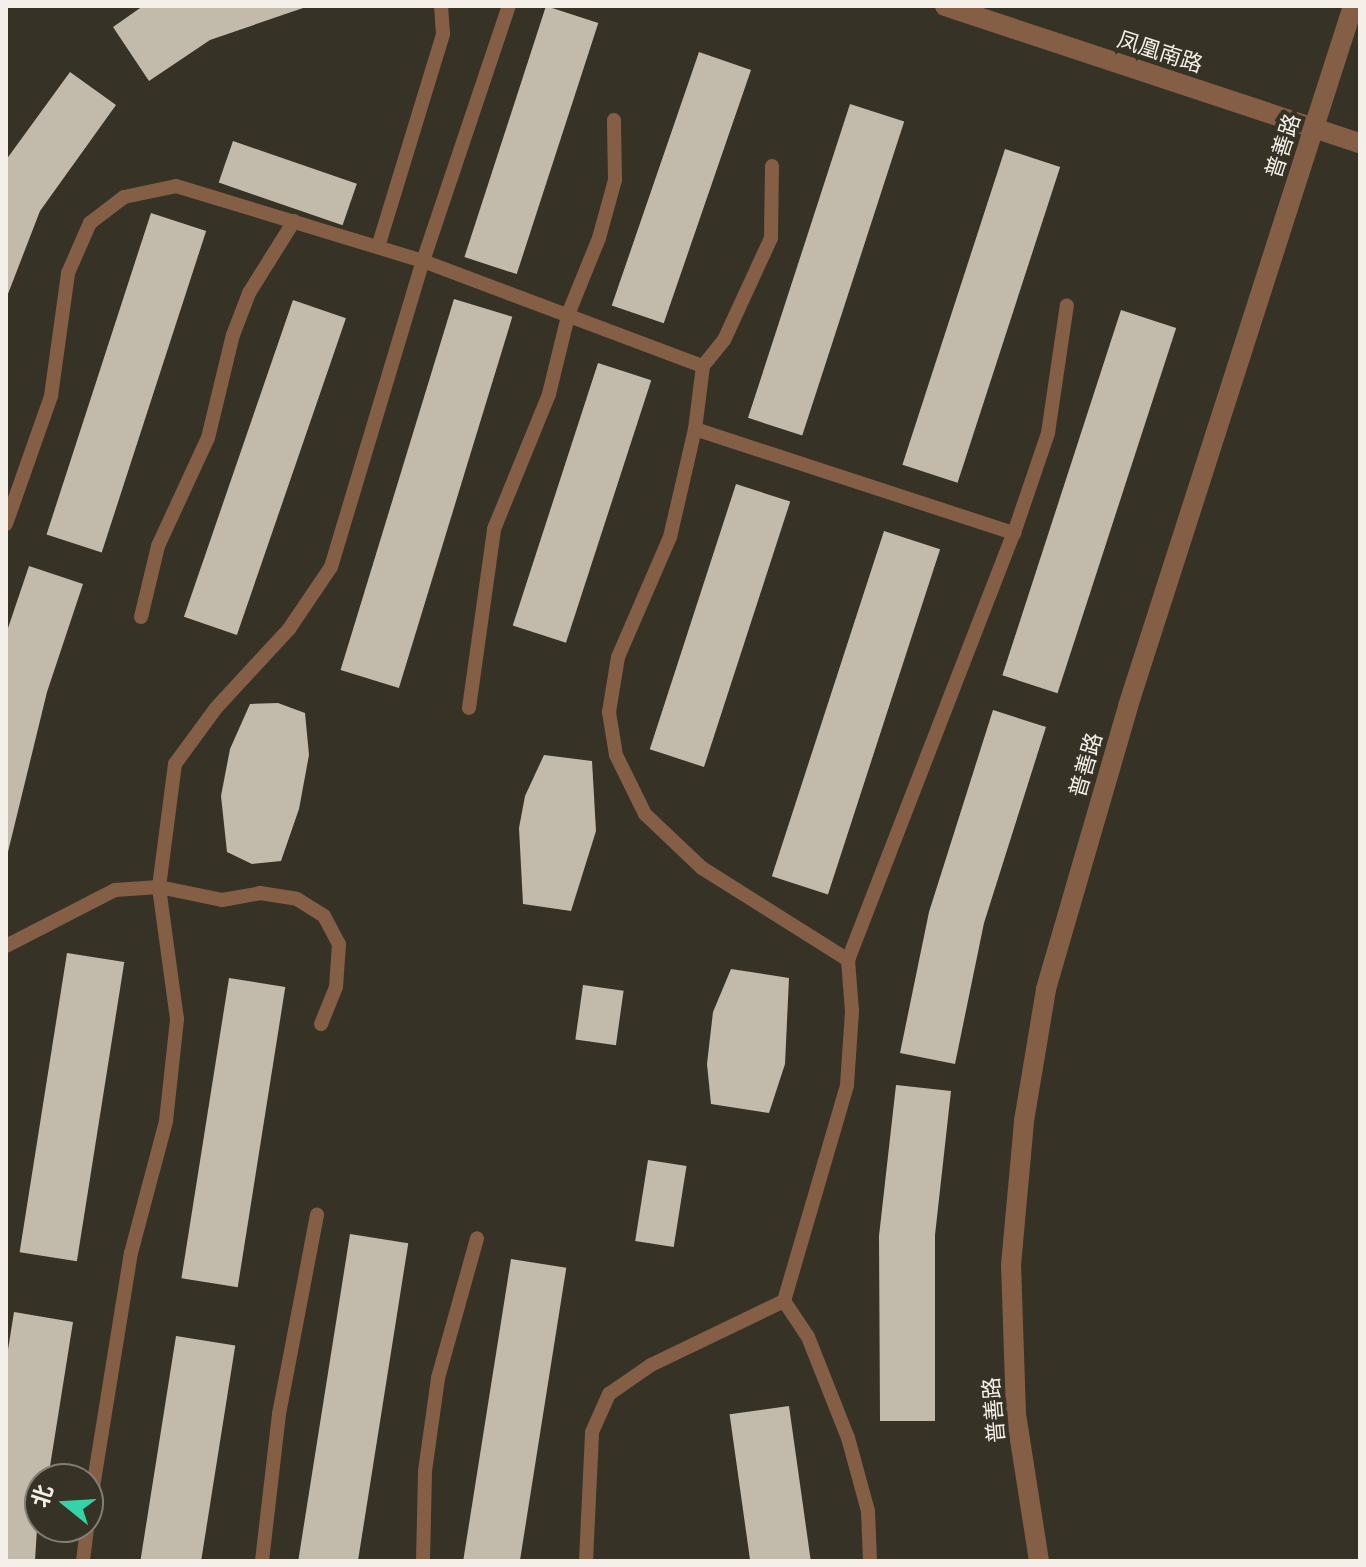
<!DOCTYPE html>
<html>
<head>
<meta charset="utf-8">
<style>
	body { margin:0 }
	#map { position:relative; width:1366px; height:1567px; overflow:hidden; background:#373226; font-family:"Roboto Condensed","Noto Sans SC",sans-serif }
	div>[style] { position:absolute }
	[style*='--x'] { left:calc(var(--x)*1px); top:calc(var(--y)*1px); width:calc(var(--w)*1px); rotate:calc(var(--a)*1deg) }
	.building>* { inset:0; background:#c2bbac; transform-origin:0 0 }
	.service>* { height:14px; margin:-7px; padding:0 7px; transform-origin:7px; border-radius:7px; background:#845f45 }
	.minor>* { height:20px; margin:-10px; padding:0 10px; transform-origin:10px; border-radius:10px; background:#845f45 }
	.tertiary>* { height:20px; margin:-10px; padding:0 10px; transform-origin:10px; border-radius:10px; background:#845f45 }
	span { translate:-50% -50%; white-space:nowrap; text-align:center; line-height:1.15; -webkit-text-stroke:8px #373226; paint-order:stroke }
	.street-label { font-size:22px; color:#f4f0e9 }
	.frame { position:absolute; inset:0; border:8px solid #f4f0e9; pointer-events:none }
	.north { position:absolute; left:24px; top:1463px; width:80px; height:80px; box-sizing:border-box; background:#373226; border:2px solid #837e74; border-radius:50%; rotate:288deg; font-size:22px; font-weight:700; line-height:32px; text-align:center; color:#f4f0e9 }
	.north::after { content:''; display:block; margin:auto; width:28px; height:36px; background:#34d4a8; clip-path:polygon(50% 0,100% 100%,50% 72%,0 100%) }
</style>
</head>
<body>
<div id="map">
	<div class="building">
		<i style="clip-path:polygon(143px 6px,303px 6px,303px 8px,210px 40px,149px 81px,113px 27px)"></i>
		<i style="left:546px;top:6px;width:55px;height:264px;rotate:18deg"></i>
		<i style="left:699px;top:52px;width:55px;height:268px;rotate:19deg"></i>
		<i style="clip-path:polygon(70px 72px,116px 105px,40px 211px,6px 299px,6px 160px)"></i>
		<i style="left:850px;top:104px;width:57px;height:330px;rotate:18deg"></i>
		<i style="left:233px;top:141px;width:131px;height:44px;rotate:19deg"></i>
		<i style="left:1005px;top:149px;width:58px;height:332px;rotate:18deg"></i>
		<i style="left:151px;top:213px;width:58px;height:338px;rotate:18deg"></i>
		<i style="left:454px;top:299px;width:61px;height:388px;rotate:17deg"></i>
		<i style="left:293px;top:300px;width:56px;height:335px;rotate:19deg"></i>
		<i style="left:1121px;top:310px;width:58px;height:384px;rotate:18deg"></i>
		<i style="left:598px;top:363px;width:56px;height:276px;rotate:18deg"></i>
		<i style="left:736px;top:484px;width:57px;height:279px;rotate:18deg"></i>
		<i style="left:884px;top:531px;width:59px;height:363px;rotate:18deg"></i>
		<i style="clip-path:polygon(29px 566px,83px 584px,47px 692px,7px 856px,6px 634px)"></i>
		<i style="clip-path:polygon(278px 703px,305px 713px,309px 755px,299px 809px,281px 861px,252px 864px,227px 852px,221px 796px,230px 749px,250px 704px)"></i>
		<i style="clip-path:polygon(993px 710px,1046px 727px,984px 923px,955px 1064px,900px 1053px,929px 912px)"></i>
		<i style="clip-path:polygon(544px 755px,592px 761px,596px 831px,571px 911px,523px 904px,519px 828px,525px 796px)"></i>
		<i style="left:67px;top:953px;width:58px;height:303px;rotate:9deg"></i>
		<i style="clip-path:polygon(731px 969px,789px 978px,785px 1064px,769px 1113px,711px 1104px,707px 1064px,713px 1012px)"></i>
		<i style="left:229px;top:978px;width:57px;height:304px;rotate:9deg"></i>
		<i style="left:583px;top:985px;width:41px;height:55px;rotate:8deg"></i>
		<i style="clip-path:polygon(896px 1085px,951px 1091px,935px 1235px,935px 1421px,880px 1421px,879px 1236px)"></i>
		<i style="left:648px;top:1160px;width:39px;height:82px;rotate:9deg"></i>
		<i style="left:350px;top:1234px;width:59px;height:331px;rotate:9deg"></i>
		<i style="left:511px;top:1259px;width:56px;height:305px;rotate:9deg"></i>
		<i style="clip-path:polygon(14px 1312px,73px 1322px,48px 1479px,40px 1479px,35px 1561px,6px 1561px,6px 1362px)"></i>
		<i style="left:176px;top:1336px;width:60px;height:228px;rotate:9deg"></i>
		<i style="left:789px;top:1406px;width:156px;height:60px;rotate:82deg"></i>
	</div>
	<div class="service">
		<i style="--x:772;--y:166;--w:72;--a:90.8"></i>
		<i style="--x:771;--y:238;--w:112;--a:114.7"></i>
		<i style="--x:724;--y:340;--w:33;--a:129"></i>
		<i style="--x:703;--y:366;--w:64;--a:97.2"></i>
		<i style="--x:695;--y:429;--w:336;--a:18.1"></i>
		<i style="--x:378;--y:247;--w:223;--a:-73"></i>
		<i style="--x:443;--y:34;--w:28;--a:-94"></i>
		<i style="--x:695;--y:429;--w:111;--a:103"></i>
		<i style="--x:670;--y:537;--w:131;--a:113.4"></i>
		<i style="--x:618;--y:657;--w:56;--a:99.3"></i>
		<i style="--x:609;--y:712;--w:44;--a:80.8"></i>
		<i style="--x:616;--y:755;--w:66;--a:63.8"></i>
		<i style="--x:645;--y:814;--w:79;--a:43.5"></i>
		<i style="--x:702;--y:868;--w:173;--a:32.2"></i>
		<i style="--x:6;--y:524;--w:136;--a:-70.6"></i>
		<i style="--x:51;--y:396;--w:124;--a:-82.1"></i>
		<i style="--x:68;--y:273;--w:55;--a:-66.3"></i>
		<i style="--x:90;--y:223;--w:43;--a:-37.4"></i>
		<i style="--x:124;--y:197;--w:53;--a:-11.9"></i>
		<i style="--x:176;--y:186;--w:258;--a:16.9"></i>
		<i style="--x:423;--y:261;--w:299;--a:20.6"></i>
		<i style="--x:141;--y:617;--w:73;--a:-76.5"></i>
		<i style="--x:158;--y:546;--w:119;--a:-65.2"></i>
		<i style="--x:208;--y:438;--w:106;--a:-76.4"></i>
		<i style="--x:233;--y:335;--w:45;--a:-69.1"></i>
		<i style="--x:249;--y:293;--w:85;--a:-58"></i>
		<i style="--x:469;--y:708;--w:181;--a:-82"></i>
		<i style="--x:494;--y:529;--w:146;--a:-67.8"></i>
		<i style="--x:549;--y:394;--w:84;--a:-76.3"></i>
		<i style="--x:569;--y:312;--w:80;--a:-67.9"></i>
		<i style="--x:599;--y:238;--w:60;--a:-74.6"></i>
		<i style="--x:615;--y:180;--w:60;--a:-91"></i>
		<i style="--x:6;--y:946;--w:123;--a:-27.2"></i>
		<i style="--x:115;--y:890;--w:44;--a:-3.9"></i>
		<i style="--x:159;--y:887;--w:64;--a:11.7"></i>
		<i style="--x:222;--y:900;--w:39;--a:-10"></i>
		<i style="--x:260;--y:893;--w:37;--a:9"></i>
		<i style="--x:297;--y:899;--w:32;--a:32"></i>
		<i style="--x:324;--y:916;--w:32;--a:62"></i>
		<i style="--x:339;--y:944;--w:43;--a:94"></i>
		<i style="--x:336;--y:987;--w:40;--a:112"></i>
		<i style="--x:88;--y:1518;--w:268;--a:-80.8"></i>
		<i style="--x:131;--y:1253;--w:137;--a:-75.1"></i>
		<i style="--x:166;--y:1121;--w:103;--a:-83.8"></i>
		<i style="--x:177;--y:1019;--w:133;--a:-97.8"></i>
		<i style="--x:159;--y:887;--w:124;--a:-82.6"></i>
		<i style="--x:175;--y:764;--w:69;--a:-53.8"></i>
		<i style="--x:216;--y:708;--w:108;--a:-47.3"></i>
		<i style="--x:289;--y:629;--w:75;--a:-55.9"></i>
		<i style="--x:331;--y:567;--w:320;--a:-73.3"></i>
		<i style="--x:423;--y:261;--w:269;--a:-71.4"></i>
		<i style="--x:83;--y:1561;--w:34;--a:-83"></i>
		<i style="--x:262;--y:1561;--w:148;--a:-83.4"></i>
		<i style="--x:279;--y:1414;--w:203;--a:-79.2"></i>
		<i style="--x:423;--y:1561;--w:90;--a:-88.7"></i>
		<i style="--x:425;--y:1471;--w:94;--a:-82"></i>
		<i style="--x:438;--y:1378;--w:145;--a:-74.4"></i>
		<i style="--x:586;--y:1561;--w:129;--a:-87.3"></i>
		<i style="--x:592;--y:1432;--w:42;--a:-65.9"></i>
		<i style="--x:609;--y:1394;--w:51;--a:-34.6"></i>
		<i style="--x:651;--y:1365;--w:148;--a:-25.7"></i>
		<i style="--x:870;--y:1561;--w:50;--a:-92.3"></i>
		<i style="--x:868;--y:1511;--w:76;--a:-105.3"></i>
		<i style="--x:848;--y:1438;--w:109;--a:-111.6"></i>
		<i style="--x:808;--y:1337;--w:43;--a:-123.7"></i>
		<i style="--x:784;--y:1301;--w:225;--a:-73.7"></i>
		<i style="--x:847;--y:1085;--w:74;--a:-86.1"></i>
		<i style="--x:852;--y:1011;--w:51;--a:-94.5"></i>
		<i style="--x:848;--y:960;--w:458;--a:-68.8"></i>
		<i style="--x:1014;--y:533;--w:106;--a:-71.2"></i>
		<i style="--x:1048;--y:433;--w:129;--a:-81.6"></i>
	</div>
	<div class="minor">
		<i style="--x:1039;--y:1561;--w:149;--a:-98.9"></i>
		<i style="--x:1016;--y:1414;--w:149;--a:-91.9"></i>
		<i style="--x:1011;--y:1265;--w:145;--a:-84.8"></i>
		<i style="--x:1024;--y:1121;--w:134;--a:-80.5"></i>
		<i style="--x:1046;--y:989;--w:295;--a:-73.8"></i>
		<i style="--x:1128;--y:706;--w:735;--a:-72.18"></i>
	</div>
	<div class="tertiary">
		<i style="--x:945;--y:6;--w:437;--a:18.3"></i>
	</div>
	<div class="street-label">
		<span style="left:1160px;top:52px;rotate:18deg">凤凰南路</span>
		<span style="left:1283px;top:146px;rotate:-72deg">普善路</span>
		<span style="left:1086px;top:765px;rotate:-74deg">普善路</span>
		<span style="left:994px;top:1410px;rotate:-95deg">普善路</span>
	</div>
	<div class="frame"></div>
	<div class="north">北</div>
</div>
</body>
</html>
